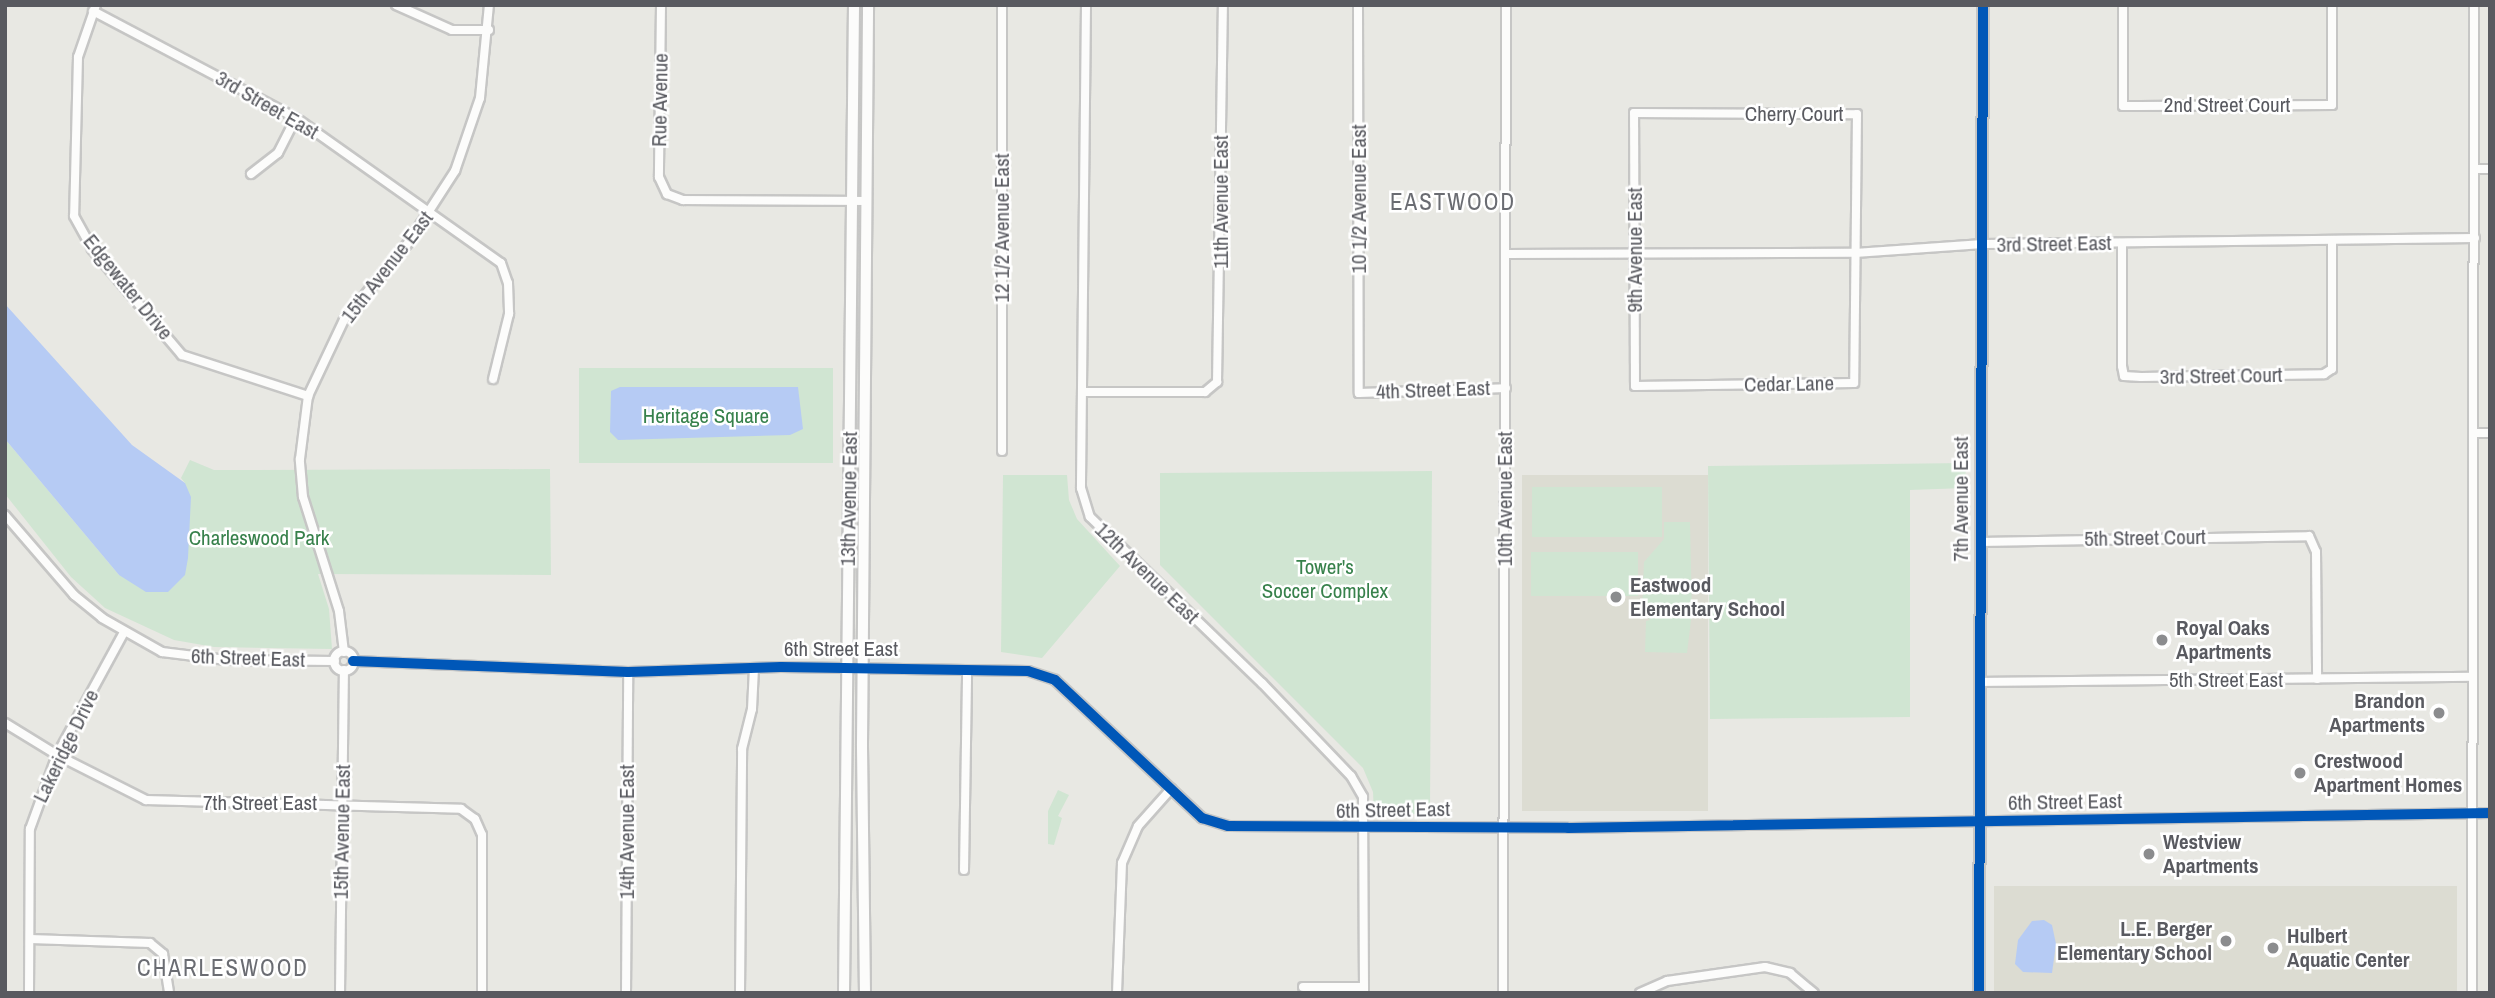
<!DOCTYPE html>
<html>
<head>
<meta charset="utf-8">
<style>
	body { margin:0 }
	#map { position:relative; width:2495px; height:998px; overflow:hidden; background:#e8e8e3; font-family:"Archivo Narrow",sans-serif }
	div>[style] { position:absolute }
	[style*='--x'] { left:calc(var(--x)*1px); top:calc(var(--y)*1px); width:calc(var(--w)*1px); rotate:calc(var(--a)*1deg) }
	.education>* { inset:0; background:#dcdcd2; transform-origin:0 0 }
	.green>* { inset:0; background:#d0e5d2; transform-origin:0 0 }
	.water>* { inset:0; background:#b6cbf4 }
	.roads { filter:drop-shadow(2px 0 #c6c6c5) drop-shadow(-2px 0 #c6c6c5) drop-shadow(0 2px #c6c6c5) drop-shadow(0 -2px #c6c6c5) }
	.street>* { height:8px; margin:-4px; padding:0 4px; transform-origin:4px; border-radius:4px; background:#fcfcfb }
	.street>.ring { margin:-4px; padding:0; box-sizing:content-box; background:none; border:8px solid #fcfcfb; border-radius:50% }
	.secondary>* { height:10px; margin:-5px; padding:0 5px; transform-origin:5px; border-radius:5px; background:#fcfcfb }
	.cycleway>* { height:10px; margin:-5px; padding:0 5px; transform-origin:5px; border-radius:5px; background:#0057b8 }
	.dots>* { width:19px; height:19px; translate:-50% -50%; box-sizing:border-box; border:4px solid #fff; border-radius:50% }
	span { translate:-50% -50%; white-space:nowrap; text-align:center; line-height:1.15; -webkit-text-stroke:5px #fff; paint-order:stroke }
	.street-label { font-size:21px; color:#595a60 }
	.park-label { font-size:21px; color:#37814b }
	.poi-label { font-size:21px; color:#595a60; font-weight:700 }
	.left { translate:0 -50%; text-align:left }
	.right { translate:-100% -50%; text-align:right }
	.neighbourhood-label { font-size:23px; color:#6a6c72; letter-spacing:2px }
	.frame { position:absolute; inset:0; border:7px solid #595a60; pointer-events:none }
</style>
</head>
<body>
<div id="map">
	<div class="education">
		<i style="left:1522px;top:475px;width:186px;height:336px"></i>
		<i style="left:2457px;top:886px;width:107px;height:463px;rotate:90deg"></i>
	</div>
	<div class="green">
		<i style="left:579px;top:368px;width:254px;height:95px"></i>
		<i style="clip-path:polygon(5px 439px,119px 575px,185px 483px,181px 478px,190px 460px,214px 470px,550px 469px,551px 575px,318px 574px,329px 609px,332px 649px,214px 647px,174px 640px,105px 608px,71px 577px,5px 494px)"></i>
		<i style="clip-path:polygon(1966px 463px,1965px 488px,1910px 490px,1910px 717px,1710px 719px,1708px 466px)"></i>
		<i style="clip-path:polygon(1432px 471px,1430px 814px,1374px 814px,1373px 792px,1363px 768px,1160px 565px,1160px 473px)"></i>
		<i style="clip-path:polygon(1003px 475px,1067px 475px,1069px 500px,1077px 519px,1120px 566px,1042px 658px,1001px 652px)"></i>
		<i style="left:1532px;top:487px;width:130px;height:50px"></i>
		<i style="clip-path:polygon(1664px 522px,1690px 522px,1692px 612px,1687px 653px,1645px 652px,1646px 621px,1650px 620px,1642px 612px,1644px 562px,1664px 539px)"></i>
		<i style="left:1531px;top:552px;width:107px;height:44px"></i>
		<i style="clip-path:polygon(1058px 790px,1069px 795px,1058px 816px,1062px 818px,1054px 845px,1048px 844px,1048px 811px)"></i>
	</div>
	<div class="water">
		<i style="clip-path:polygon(5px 304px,132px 445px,185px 483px,191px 497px,188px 558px,185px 575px,168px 592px,146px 592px,119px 575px,5px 439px)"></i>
		<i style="clip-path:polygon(620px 387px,798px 387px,803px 429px,790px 435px,618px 440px,610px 432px,611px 391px)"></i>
		<i style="clip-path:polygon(2044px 920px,2052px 925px,2056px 944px,2052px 973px,2023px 972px,2015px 964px,2018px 940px,2032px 921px)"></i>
	</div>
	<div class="roads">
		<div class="street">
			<i style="--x:96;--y:5;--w:55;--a:109.1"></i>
			<i style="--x:78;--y:57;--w:159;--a:91.4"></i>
			<i style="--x:74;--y:216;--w:38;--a:61"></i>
			<i style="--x:92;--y:249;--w:139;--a:49.7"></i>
			<i style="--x:182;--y:355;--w:133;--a:18"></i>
			<i style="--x:396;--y:5;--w:61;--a:24.1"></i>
			<i style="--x:452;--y:30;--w:37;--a:0"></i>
			<i style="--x:661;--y:5;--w:172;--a:90.7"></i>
			<i style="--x:659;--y:177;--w:19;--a:65"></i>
			<i style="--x:667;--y:194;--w:17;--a:21"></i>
			<i style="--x:683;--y:200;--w:184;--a:0.3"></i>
			<i style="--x:1002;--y:5;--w:446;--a:90"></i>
			<i style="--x:1086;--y:5;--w:483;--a:90.6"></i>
			<i style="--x:1081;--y:488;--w:30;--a:73"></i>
			<i style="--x:1090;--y:517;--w:239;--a:44"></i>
			<i style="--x:1262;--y:683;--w:129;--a:46.3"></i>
			<i style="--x:1351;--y:776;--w:24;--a:60"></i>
			<i style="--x:1363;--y:797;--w:196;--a:89.7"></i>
			<i style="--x:1358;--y:5;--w:388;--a:89.9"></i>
			<i style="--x:1359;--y:393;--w:147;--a:-1.9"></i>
			<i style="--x:2123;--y:5;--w:101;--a:90"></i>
			<i style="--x:2123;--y:106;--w:209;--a:-0.3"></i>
			<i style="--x:2332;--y:105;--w:100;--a:-90"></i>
			<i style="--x:93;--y:11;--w:229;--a:27.8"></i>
			<i style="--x:296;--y:118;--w:251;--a:35.3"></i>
			<i style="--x:501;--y:263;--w:21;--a:71"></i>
			<i style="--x:508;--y:283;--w:31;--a:88"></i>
			<i style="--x:509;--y:314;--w:67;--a:103.8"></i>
			<i style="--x:1634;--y:113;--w:223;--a:0.3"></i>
			<i style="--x:1857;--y:114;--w:269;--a:90.6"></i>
			<i style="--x:1854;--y:383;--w:219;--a:179.2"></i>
			<i style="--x:1635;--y:386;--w:273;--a:-90.2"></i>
			<i style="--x:2475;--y:169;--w:15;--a:0"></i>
			<i style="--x:251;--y:174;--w:34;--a:-38"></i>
			<i style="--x:278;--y:153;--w:39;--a:-63"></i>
			<i style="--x:2122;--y:243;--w:123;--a:90"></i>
			<i style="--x:2122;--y:366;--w:10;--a:79"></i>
			<i style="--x:2124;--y:376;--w:17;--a:3"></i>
			<i style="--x:2141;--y:377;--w:183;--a:-0.9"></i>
			<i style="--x:2324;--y:374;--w:9;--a:-32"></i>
			<i style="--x:2332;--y:369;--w:129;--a:-90"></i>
			<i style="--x:1506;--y:254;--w:349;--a:-0.2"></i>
			<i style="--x:1855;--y:253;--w:128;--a:-4"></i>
			<i style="--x:1983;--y:244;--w:492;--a:-0.7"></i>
			<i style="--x:1082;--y:392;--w:123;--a:0"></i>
			<i style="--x:1205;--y:392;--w:16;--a:-40"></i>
			<i style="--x:1217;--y:382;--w:377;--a:-89.1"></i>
			<i style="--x:2474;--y:433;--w:16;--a:0"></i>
			<i style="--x:5;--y:515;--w:106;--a:49.2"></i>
			<i style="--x:74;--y:595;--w:36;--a:39"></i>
			<i style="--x:102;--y:618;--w:69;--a:29.5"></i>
			<i style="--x:162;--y:652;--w:65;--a:7"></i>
			<i style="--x:227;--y:660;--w:108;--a:0.5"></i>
			<i style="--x:1980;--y:542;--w:329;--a:-1"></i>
			<i style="--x:2309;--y:536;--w:17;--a:66"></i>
			<i style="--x:2316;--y:552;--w:127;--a:89.5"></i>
			<i class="ring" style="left:334px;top:651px;width:12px;height:12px"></i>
			<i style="--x:344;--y:652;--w:41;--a:-97"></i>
			<i style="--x:339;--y:611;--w:120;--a:-107.5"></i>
			<i style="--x:303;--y:497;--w:38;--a:-95"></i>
			<i style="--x:300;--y:459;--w:64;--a:-82.8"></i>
			<i style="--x:308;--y:396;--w:84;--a:-64.7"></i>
			<i style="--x:344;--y:320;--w:102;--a:-50.2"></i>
			<i style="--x:409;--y:242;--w:85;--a:-57.1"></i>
			<i style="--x:455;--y:171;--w:77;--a:-71.1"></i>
			<i style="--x:480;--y:98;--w:93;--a:-84.5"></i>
			<i style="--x:353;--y:661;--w:275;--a:2.3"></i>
			<i style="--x:628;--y:672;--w:153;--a:-1.9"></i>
			<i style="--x:781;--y:667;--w:247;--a:0.9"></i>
			<i style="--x:1028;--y:671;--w:28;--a:18"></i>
			<i style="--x:1055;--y:680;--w:202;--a:43.2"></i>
			<i style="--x:1202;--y:818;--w:27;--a:17"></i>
			<i style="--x:1228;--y:826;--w:340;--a:0.3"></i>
			<i style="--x:1568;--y:828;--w:922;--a:-0.93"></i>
			<i style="--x:1980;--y:682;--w:491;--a:-0.6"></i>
			<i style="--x:5;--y:723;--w:61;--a:31.6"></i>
			<i style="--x:57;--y:755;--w:100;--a:26.8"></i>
			<i style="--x:146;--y:800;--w:315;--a:1.6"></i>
			<i style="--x:461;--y:809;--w:17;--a:36"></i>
			<i style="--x:475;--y:819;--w:17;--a:66"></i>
			<i style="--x:482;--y:835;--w:158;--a:90"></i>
			<i style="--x:964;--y:870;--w:200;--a:-89.1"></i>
			<i style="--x:30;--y:939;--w:120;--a:1.9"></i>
			<i style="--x:150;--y:943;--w:17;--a:40"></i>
			<i style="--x:163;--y:954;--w:39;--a:81"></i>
			<i style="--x:1303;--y:987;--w:61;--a:0"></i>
			<i style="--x:29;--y:993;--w:164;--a:-89.7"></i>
			<i style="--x:30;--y:829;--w:79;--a:-70"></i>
			<i style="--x:57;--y:755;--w:140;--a:-61.4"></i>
			<i style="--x:340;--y:993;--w:323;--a:-89.3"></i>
			<i style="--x:626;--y:993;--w:321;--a:-89.6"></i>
			<i style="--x:740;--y:993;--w:244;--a:-89.5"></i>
			<i style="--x:742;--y:749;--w:41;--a:-76"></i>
			<i style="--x:752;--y:709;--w:41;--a:-87.2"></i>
			<i style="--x:1117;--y:993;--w:130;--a:-87.8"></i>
			<i style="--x:1122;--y:863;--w:40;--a:-66.6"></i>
			<i style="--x:1138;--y:826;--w:50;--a:-48.3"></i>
			<i style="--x:1503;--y:993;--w:988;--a:-89.83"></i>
			<i style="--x:1640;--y:993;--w:30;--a:-24"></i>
			<i style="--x:1667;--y:981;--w:99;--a:-8.1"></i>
			<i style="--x:1765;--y:967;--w:26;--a:13"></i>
			<i style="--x:1790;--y:973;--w:31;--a:40"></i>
			<i style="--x:2472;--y:993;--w:988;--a:-89.88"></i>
		</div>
		<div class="secondary">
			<i style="--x:844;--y:993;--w:988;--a:-89.42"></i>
			<i style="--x:865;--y:993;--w:249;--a:-90.7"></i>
			<i style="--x:862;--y:744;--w:739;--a:-89.53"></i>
			<i style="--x:1979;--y:993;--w:988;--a:-89.77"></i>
		</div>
	</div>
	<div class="cycleway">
		<i style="--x:353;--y:661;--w:275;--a:2.3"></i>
		<i style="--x:628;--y:672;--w:153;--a:-1.9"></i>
		<i style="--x:781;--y:667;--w:247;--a:0.9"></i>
		<i style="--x:1028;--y:671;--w:28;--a:18"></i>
		<i style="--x:1055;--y:680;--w:202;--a:43.2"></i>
		<i style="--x:1202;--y:818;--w:27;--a:17"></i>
		<i style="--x:1228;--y:826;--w:340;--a:0.3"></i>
		<i style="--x:1568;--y:828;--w:922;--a:-0.93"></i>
		<i style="--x:1979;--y:993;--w:988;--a:-89.77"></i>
	</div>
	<div class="dots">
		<i style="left:1616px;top:597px;background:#8b8c8e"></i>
		<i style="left:2162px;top:640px;background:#8b8c8e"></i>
		<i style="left:2439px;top:713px;background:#8b8c8e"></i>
		<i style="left:2300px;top:773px;background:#8b8c8e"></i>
		<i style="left:2149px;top:854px;background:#8b8c8e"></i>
		<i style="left:2226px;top:941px;background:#8b8c8e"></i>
		<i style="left:2273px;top:948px;background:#8b8c8e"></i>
	</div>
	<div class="street-label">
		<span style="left:660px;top:100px;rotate:-89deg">Rue Avenue</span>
		<span style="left:267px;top:105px;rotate:30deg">3rd Street East</span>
		<span style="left:2227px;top:105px">2nd Street Court</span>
		<span style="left:1794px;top:114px">Cherry Court</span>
		<span style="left:1359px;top:199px;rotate:-90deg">10 1/2 Avenue East</span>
		<span style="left:1221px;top:202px;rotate:-90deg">11th Avenue East</span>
		<span style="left:1002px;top:228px;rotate:-90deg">12 1/2 Avenue East</span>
		<span style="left:2054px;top:244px;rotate:-1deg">3rd Street East</span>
		<span style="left:1635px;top:250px;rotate:-90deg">9th Avenue East</span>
		<span style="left:387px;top:267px;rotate:-52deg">15th Avenue East</span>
		<span style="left:128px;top:287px;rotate:51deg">Edgewater Drive</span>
		<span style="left:2221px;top:376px;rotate:-1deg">3rd Street Court</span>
		<span style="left:1789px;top:384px;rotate:-1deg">Cedar Lane</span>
		<span style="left:1433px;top:390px;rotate:-2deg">4th Street East</span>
		<span style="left:849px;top:499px;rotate:-89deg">13th Avenue East</span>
		<span style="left:1505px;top:499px;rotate:-90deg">10th Avenue East</span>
		<span style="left:1961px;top:499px;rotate:-90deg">7th Avenue East</span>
		<span style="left:2145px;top:538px;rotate:-1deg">5th Street Court</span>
		<span style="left:1147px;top:573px;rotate:44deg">12th Avenue East</span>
		<span style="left:841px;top:649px">6th Street East</span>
		<span style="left:248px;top:658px;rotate:2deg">6th Street East</span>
		<span style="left:2226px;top:680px">5th Street East</span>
		<span style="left:66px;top:746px;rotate:-64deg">Lakeridge Drive</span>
		<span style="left:2065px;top:802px;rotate:-1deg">6th Street East</span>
		<span style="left:260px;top:803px">7th Street East</span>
		<span style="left:1393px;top:810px;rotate:-1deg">6th Street East</span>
		<span style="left:342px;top:832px;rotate:-89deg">15th Avenue East</span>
		<span style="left:627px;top:832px;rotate:-90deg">14th Avenue East</span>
	</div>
	<div class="park-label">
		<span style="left:706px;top:416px">Heritage Square</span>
		<span style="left:259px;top:538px">Charleswood Park</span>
		<span style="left:1325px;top:579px">Tower's<br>Soccer Complex</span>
	</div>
	<div class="poi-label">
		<span class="left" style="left:1630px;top:597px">Eastwood<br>Elementary School</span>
		<span class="left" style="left:2176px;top:640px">Royal Oaks<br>Apartments</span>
		<span class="right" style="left:2425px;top:713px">Brandon<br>Apartments</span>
		<span class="left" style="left:2314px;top:773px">Crestwood<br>Apartment Homes</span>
		<span class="left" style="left:2163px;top:854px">Westview<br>Apartments</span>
		<span class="right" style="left:2212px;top:941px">L.E. Berger<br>Elementary School</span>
		<span class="left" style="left:2287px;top:948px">Hulbert<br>Aquatic Center</span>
	</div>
	<div class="neighbourhood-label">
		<span style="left:1453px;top:202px">EASTWOOD</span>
		<span style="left:223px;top:968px">CHARLESWOOD</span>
	</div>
	<div class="frame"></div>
</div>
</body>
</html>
